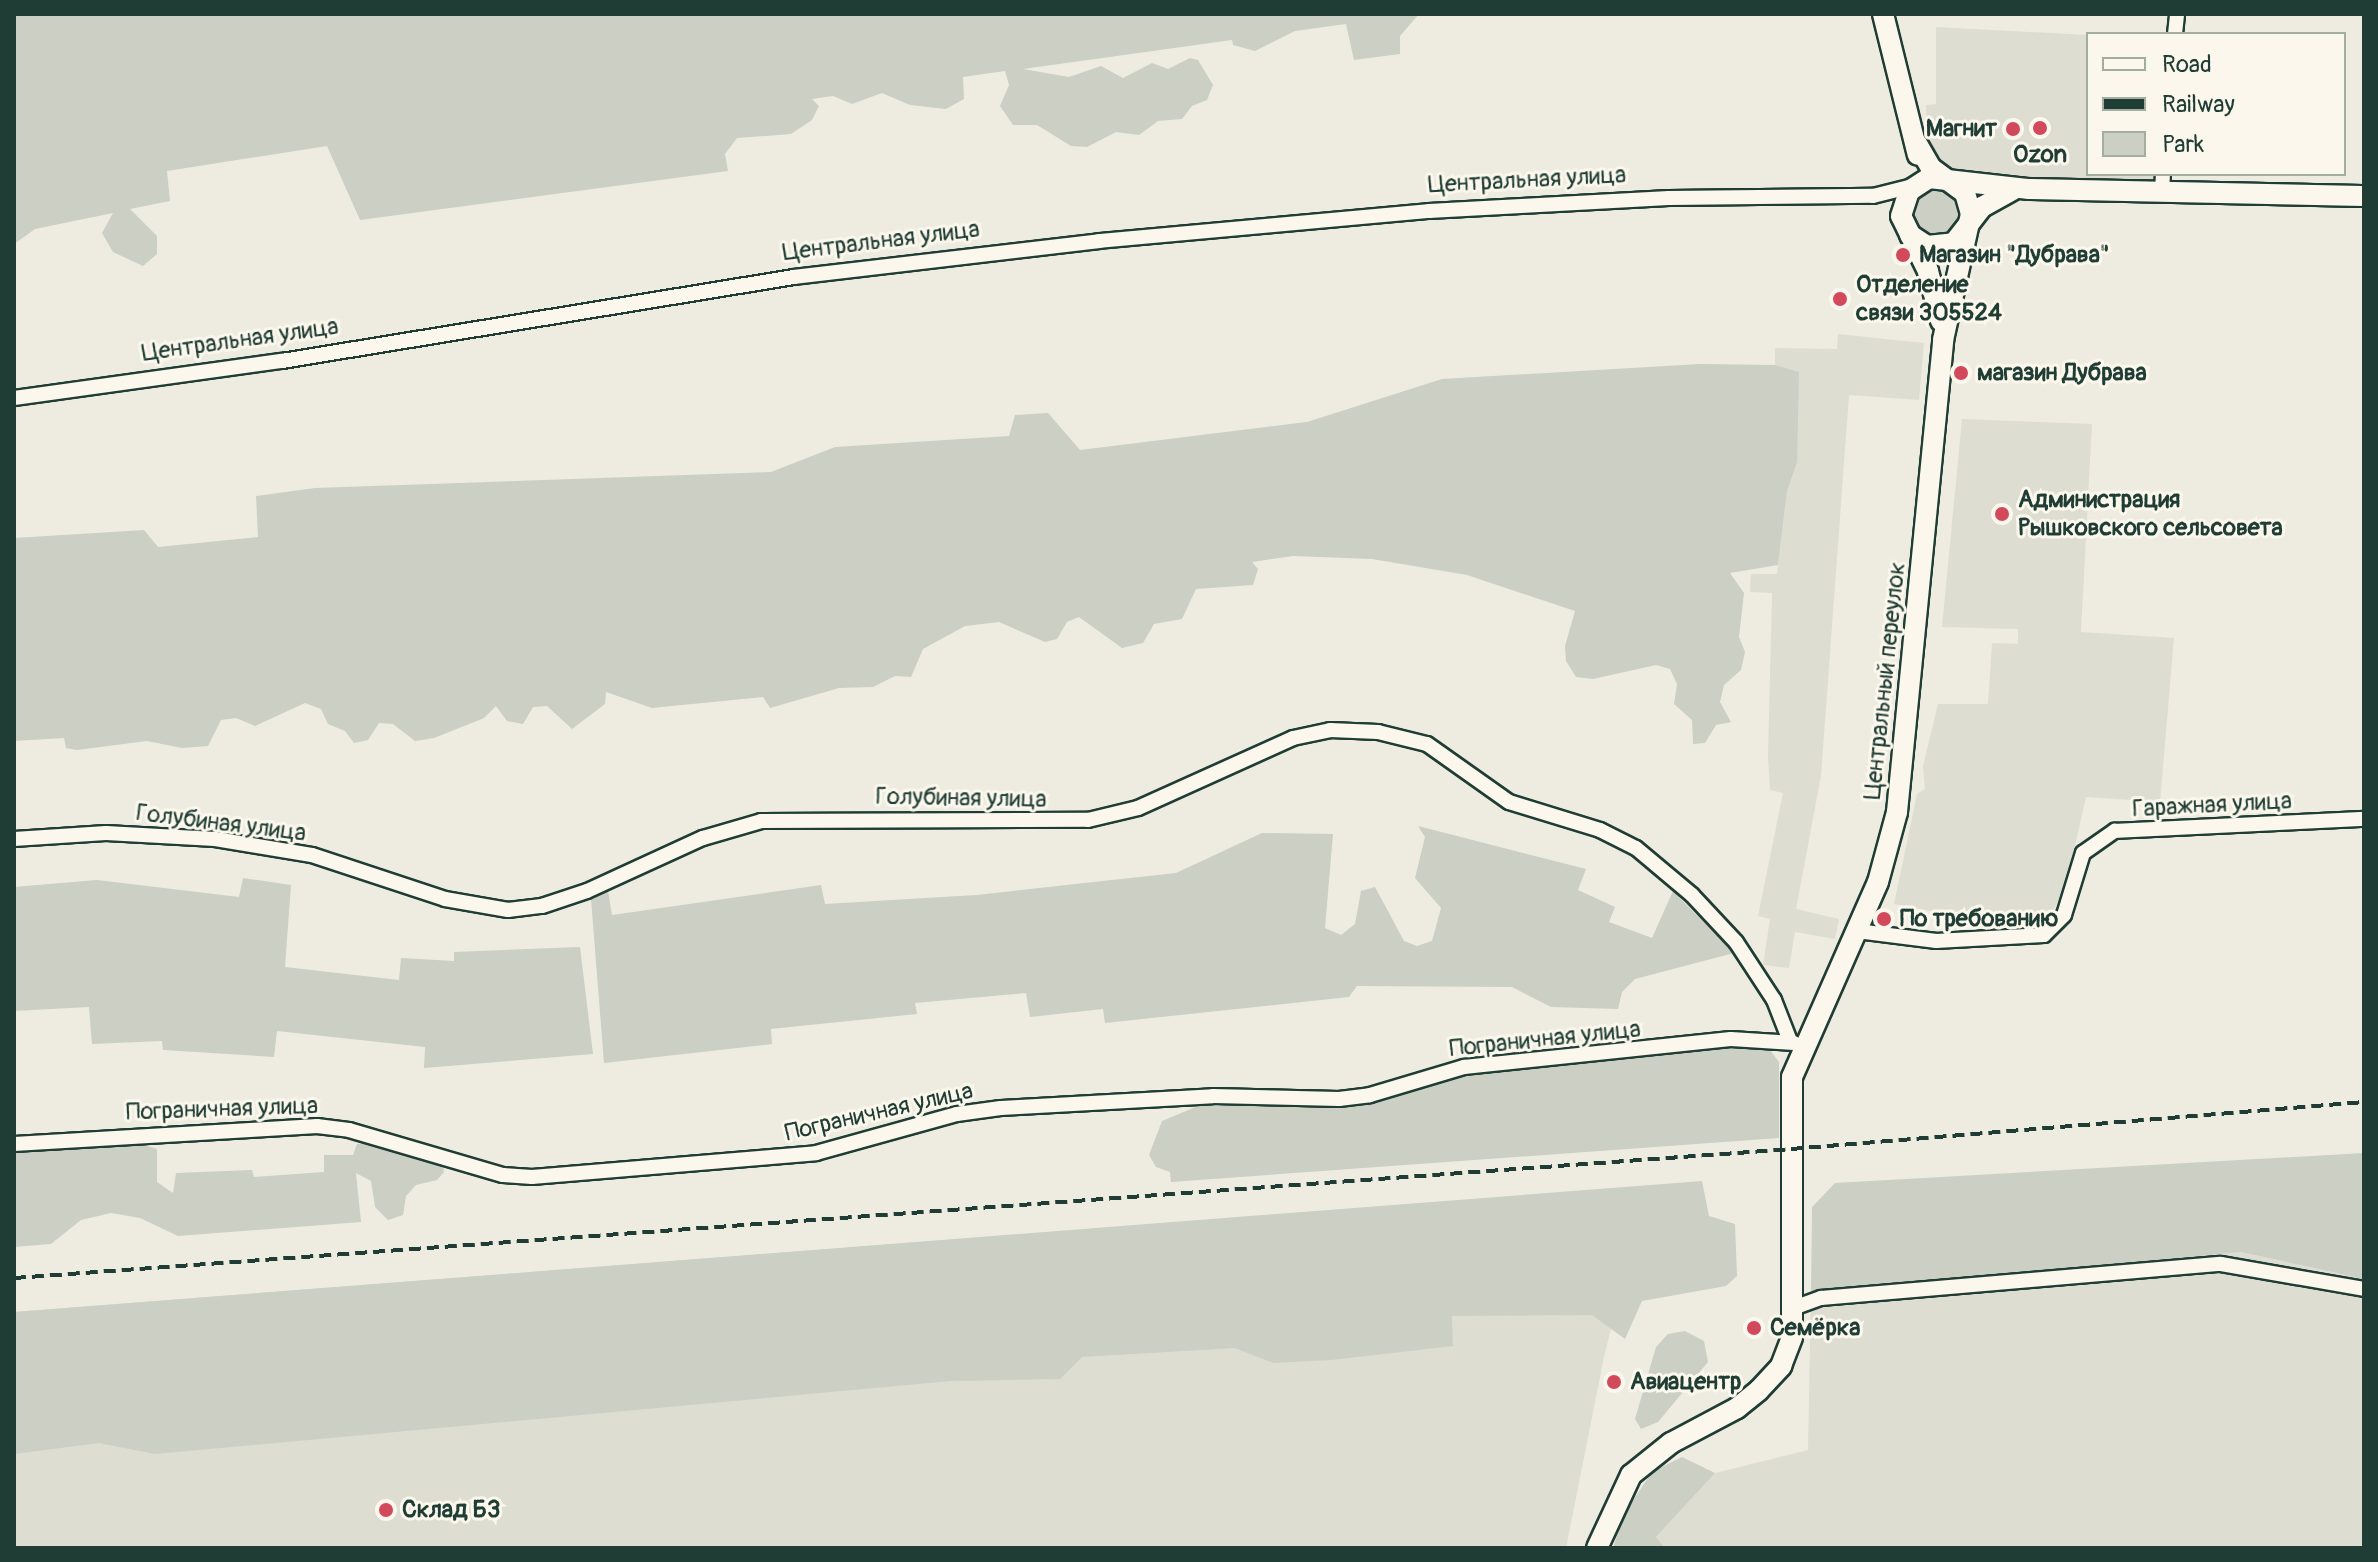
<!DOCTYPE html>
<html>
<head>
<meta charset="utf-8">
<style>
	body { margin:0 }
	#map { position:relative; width:2378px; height:1562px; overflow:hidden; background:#eeece1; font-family:Pangolin,sans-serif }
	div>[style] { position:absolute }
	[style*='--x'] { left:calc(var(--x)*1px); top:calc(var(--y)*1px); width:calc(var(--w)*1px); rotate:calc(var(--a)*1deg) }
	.built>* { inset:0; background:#ddddd2 }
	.green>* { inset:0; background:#cbcfc4 }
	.round { border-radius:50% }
	.roads { filter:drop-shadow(2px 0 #1f3d34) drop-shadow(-2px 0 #1f3d34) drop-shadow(0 2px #1f3d34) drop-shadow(0 -2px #1f3d34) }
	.minor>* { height:14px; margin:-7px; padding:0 7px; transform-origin:7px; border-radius:7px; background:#fbf7ec }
	.secondary>* { height:20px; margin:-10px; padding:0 10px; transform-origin:10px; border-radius:10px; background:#fbf7ec }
	.rail>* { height:4px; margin-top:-2px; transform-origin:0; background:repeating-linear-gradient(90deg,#1f3d34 0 12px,transparent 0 18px) }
	.dots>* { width:22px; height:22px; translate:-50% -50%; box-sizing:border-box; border:4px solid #fbf7ec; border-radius:50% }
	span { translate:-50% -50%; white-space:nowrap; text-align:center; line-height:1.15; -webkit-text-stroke:6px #fbf7ec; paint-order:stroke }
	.poi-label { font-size:24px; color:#1f3d34; font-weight:700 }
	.right { translate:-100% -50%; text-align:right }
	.left { translate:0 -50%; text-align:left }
	.street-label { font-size:24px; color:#1f3d34 }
	.frame { position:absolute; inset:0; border:16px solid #1f3d34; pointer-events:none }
	.legend { position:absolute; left:2086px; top:32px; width:260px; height:144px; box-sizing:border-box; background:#fbf7ec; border:2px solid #a3ada2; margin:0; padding:10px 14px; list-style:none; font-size:24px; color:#1f3d34 }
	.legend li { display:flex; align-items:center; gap:16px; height:40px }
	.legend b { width:40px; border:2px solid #a3ada2 }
</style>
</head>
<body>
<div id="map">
	<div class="built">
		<i style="clip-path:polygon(1936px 27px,2088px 35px,2088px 174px,2155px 174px,2154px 184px,1989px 181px,1943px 166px,1927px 142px,1926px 105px,1936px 104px)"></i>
		<i style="clip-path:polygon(1838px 334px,1924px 343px,1919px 400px,1849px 395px,1821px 776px,1796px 909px,1839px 919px,1835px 939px,1795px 932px,1789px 968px,1763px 965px,1770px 919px,1758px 916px,1783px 793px,1770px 790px,1768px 757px,1772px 593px,1750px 592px,1751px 574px,1777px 574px,1787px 491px,1799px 373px,1775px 365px,1775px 348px,1837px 349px)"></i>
		<i style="clip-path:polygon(1962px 419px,2092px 424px,2081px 632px,2174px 638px,2160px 802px,2086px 797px,2066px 886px,2047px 922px,2006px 926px,1894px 904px,1917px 794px,1925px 789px,1923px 766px,1938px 704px,1988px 704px,1992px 643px,2018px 644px,2018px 629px,1942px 627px)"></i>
		<i style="clip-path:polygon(1646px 1186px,1604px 1357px,1566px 1548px,14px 1548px,14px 1312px)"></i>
		<i style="clip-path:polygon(2241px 1252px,2364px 1279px,2364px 1548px,1665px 1548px,1656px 1537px,1715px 1473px,1808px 1450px,1811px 1293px)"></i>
	</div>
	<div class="green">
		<i style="clip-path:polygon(14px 14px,1419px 14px,1400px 36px,1400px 54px,1354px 60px,1346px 24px,1295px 31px,1255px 51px,1233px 45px,1232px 40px,1023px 69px,1069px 77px,1101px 66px,1123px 78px,1152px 63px,1168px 69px,1190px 58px,1198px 60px,1213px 85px,1207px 100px,1192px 106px,1182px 119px,1158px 121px,1139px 135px,1116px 132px,1087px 147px,1071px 146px,1037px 125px,1013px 125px,1000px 106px,1009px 85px,1005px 71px,963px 77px,964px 99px,946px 109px,910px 105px,882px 93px,852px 104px,833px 96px,812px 99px,819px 106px,812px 120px,791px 134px,737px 138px,725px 154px,728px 171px,360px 220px,327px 146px,167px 171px,170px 201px,130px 209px,157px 236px,157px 254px,143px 266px,113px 252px,102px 233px,113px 213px,35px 229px,14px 244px)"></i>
		<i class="round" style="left:1913px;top:189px;width:48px;height:48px"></i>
		<i style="clip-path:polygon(1700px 364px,1775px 365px,1799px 372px,1797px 462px,1787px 491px,1778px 565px,1730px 573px,1744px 593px,1739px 637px,1745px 652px,1741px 670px,1724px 685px,1720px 702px,1731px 722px,1716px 725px,1705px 743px,1693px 744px,1692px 720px,1674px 704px,1677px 684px,1670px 669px,1656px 665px,1593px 679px,1576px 677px,1566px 661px,1565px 646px,1575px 611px,1467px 575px,1372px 559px,1293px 556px,1252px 562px,1258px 569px,1253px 585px,1196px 589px,1182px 619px,1154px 624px,1143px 643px,1122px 648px,1079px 617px,1067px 622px,1057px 639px,1045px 642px,999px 622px,965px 626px,923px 649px,911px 677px,895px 676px,873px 687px,839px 688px,770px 708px,763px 697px,652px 708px,606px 692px,605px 704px,572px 729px,547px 706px,533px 707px,523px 724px,507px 721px,496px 706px,484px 718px,434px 738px,415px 741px,393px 724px,379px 723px,368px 740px,354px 743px,345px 731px,328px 724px,321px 709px,305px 703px,255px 726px,236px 718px,221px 720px,208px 746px,182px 748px,147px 741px,77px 750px,66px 748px,64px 738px,14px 741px,14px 538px,144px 530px,158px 547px,258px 537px,256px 496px,315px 488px,771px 472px,835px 447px,1009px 436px,1015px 415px,1048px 413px,1080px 450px,1307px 422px,1442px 379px)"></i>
		<i style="clip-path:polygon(1418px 826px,1586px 869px,1578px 890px,1615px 907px,1609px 922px,1652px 938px,1673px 891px,1734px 953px,1635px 979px,1622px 992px,1618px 1009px,1551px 1007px,1512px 987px,1357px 986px,1349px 997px,1105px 1023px,1103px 1009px,1030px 1017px,1026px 993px,915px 1003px,917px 1014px,771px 1029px,772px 1044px,604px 1063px,591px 899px,608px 891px,612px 915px,821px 885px,825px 904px,976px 895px,1176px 873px,1262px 833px,1333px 834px,1325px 928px,1341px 935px,1355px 924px,1361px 891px,1375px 887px,1404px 941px,1417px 946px,1432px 941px,1441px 908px,1415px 878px,1425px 837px)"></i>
		<i style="clip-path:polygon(243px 878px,291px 885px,285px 967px,399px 980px,401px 958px,454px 961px,454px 952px,580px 947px,593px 1054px,424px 1068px,425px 1047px,277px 1031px,274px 1057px,163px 1050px,162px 1041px,92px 1044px,89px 1007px,14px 1011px,14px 1057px,14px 887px,97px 880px,239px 897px)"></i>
		<i style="clip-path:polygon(1741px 1045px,1770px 1050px,1779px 1062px,1779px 1138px,1171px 1182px,1170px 1172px,1156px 1167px,1149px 1155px,1162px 1121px,1198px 1106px,1347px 1104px,1468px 1074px)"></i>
		<i style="clip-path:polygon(134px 1142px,157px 1149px,157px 1182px,173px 1193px,176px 1173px,252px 1170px,254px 1177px,324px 1172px,324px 1155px,353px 1155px,357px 1144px,366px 1143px,443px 1165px,444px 1172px,437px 1180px,416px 1185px,406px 1196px,403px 1215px,388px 1220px,375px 1207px,371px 1181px,356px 1173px,361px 1222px,178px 1236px,140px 1218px,111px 1213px,81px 1220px,51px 1244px,14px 1247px,14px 1150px)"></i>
		<i style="clip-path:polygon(2364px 1153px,2364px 1279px,2241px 1252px,1811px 1293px,1812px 1207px,1835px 1183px)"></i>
		<i style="clip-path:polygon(1702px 1181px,1709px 1216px,1735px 1224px,1737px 1276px,1726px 1286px,1642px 1301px,1625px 1339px,1592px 1315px,1452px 1316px,1453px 1346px,1331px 1360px,1273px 1363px,1235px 1348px,1082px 1357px,1060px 1379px,951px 1381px,155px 1454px,99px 1443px,14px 1454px,14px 1312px)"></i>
		<i style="clip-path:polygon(1685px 1331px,1704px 1341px,1708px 1362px,1658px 1422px,1641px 1429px,1635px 1419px,1656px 1347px,1668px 1334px)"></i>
		<i style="clip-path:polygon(1682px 1457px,1715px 1473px,1656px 1537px,1665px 1548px,1613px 1548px,1624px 1514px,1652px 1472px)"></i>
	</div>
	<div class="roads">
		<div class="minor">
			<i style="--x:2175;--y:34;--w:20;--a:-84"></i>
			<i style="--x:2162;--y:192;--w:18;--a:-87"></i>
			<i style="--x:14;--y:398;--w:271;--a:-7.9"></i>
			<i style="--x:282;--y:361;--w:519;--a:-9.32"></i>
			<i style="--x:794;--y:277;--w:307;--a:-6.7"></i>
			<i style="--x:1099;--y:241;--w:331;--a:-5.2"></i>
			<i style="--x:1429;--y:211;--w:240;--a:-3.1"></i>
			<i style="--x:1669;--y:198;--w:204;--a:-0.6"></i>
			<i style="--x:1873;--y:196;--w:41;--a:-14"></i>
			<i style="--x:14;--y:839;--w:92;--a:-3.7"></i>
			<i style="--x:106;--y:833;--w:109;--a:3.2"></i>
			<i style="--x:215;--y:839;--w:98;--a:9.4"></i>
			<i style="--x:312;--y:855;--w:140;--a:18.3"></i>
			<i style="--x:445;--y:899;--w:64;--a:9.9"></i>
			<i style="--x:508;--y:910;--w:34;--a:-7"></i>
			<i style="--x:542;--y:906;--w:47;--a:-18.4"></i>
			<i style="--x:587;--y:891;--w:128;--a:-24.6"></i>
			<i style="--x:703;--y:838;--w:60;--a:-16.3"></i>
			<i style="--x:761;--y:821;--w:327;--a:-0.2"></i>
			<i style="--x:1088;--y:820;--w:51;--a:-13.5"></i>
			<i style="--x:1138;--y:808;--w:170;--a:-24.3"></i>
			<i style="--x:1293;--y:738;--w:38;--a:-12"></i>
			<i style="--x:1330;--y:730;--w:48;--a:2.4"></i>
			<i style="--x:1378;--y:732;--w:50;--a:13.8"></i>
			<i style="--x:1427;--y:744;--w:100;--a:35.3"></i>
			<i style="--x:1509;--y:802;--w:95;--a:17.1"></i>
			<i style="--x:1600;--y:830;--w:40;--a:26.6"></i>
			<i style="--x:1636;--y:848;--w:73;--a:40"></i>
			<i style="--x:1692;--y:895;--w:64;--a:46.9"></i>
			<i style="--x:1736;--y:942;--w:69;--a:56.8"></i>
			<i style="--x:1774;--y:1000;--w:44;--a:68.7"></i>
			<i style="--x:1857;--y:931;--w:80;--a:7.2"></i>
			<i style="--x:1936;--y:941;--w:108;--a:-3.2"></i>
			<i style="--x:2044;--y:935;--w:28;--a:-45"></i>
			<i style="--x:2064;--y:915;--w:65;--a:-73"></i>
			<i style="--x:2083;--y:853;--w:39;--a:-35"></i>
			<i style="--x:2115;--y:831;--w:249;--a:-2.8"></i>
			<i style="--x:14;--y:1144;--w:304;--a:-3.4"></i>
			<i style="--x:317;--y:1126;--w:32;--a:7"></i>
			<i style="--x:349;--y:1130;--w:160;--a:16.3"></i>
			<i style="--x:503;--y:1175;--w:29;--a:4"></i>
			<i style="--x:532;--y:1177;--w:285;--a:-4.8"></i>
			<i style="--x:816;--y:1153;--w:146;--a:-15.5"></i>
			<i style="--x:957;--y:1114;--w:44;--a:-7.8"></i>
			<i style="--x:1001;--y:1108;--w:212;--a:-3.2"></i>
			<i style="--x:1213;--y:1096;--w:126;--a:1.4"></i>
			<i style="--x:1339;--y:1099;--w:31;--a:-7"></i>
			<i style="--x:1370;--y:1095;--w:98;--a:-16.6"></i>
			<i style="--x:1464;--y:1067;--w:268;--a:-6"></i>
			<i style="--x:1731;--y:1039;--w:63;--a:3.6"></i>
			<i style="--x:1796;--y:1307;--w:27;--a:-20"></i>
			<i style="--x:1821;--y:1298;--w:401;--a:-4.9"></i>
			<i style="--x:2221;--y:1264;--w:145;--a:9.9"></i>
		</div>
		<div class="secondary">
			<i style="--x:1883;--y:14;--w:145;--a:76.1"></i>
			<i style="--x:1910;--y:235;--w:20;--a:33"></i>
			<i style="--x:1927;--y:246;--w:27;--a:-6"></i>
			<i style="--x:1954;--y:243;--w:46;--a:-52.1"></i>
			<i style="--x:1982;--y:207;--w:35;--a:-29"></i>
			<i style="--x:1941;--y:321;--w:52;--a:-104.6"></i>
			<i style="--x:1928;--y:271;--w:61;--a:-116.1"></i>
			<i style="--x:1901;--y:216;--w:26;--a:-72"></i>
			<i style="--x:1909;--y:191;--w:24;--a:-33"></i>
			<i style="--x:1929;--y:178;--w:101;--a:6.3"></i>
			<i style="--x:2029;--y:189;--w:335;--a:1.2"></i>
			<i style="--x:1597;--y:1548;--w:81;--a:-65"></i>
			<i style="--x:1631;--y:1475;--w:51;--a:-38.7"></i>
			<i style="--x:1671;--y:1443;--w:75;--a:-27.9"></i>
			<i style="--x:1737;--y:1408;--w:28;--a:-39"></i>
			<i style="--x:1759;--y:1390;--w:33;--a:-47"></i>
			<i style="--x:1781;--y:1366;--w:31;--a:-69"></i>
			<i style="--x:1792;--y:1337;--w:260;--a:-90"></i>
			<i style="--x:1792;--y:1077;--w:213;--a:-66.2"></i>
			<i style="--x:1878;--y:882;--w:73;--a:-74.8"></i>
			<i style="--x:1897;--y:812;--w:474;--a:-84.4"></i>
			<i style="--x:1943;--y:340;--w:129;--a:-77.5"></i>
			<i style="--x:1971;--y:214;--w:22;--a:-106"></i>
			<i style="--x:1965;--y:193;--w:42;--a:-143.7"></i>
			<i style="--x:1931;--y:168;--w:28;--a:-120"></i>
		</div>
	</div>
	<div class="rail">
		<i style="--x:14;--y:1278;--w:1782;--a:-4.15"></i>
		<i style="--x:1791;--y:1149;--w:575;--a:-4.69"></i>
	</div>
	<div class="dots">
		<i style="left:2040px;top:128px;background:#d1495b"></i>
		<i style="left:2013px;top:129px;background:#d1495b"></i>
		<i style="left:1903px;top:255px;background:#d1495b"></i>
		<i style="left:1840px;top:299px;background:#d1495b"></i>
		<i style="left:1961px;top:373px;background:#d1495b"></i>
		<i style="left:2002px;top:514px;background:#d1495b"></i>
		<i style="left:1884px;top:919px;background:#d1495b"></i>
		<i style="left:1754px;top:1328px;background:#d1495b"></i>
		<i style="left:1614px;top:1382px;background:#d1495b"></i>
		<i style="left:386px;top:1510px;background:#d1495b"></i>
	</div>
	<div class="poi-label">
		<span class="right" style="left:1997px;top:129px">Магнит</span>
		<span style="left:2040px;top:155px">Ozon</span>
		<span class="left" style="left:1919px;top:255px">Магазин "Дубрава"</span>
		<span class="left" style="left:1856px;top:299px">Отделение<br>связи 305524</span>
		<span class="left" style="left:1977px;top:373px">магазин Дубрава</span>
		<span class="left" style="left:2018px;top:514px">Администрация<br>Рышковского сельсовета</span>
		<span class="left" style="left:1900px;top:919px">По требованию</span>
		<span class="left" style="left:1770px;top:1328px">Семёрка</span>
		<span class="left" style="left:1630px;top:1382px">Авиацентр</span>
		<span class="left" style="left:402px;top:1510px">Склад Б3</span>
	</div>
	<div class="street-label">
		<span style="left:1527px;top:180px;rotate:-3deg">Центральная улица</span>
		<span style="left:881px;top:241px;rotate:-7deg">Центральная улица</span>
		<span style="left:240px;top:340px;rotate:-8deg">Центральная улица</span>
		<span style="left:1885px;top:681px;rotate:-84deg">Центральный переулок</span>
		<span style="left:961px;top:798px;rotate:1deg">Голубиная улица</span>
		<span style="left:2212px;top:805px;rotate:-3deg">Гаражная улица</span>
		<span style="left:221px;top:823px;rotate:7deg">Голубиная улица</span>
		<span style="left:1545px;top:1039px;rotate:-6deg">Пограничная улица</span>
		<span style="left:222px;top:1109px;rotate:-2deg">Пограничная улица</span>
		<span style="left:879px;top:1112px;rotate:-13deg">Пограничная улица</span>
	</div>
	<div class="frame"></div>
	<ul class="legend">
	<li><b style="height:10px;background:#fbf7ec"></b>Road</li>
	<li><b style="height:10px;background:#1f3d34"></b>Railway</li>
	<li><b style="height:22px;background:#cbcfc4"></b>Park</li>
	</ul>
</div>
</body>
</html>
